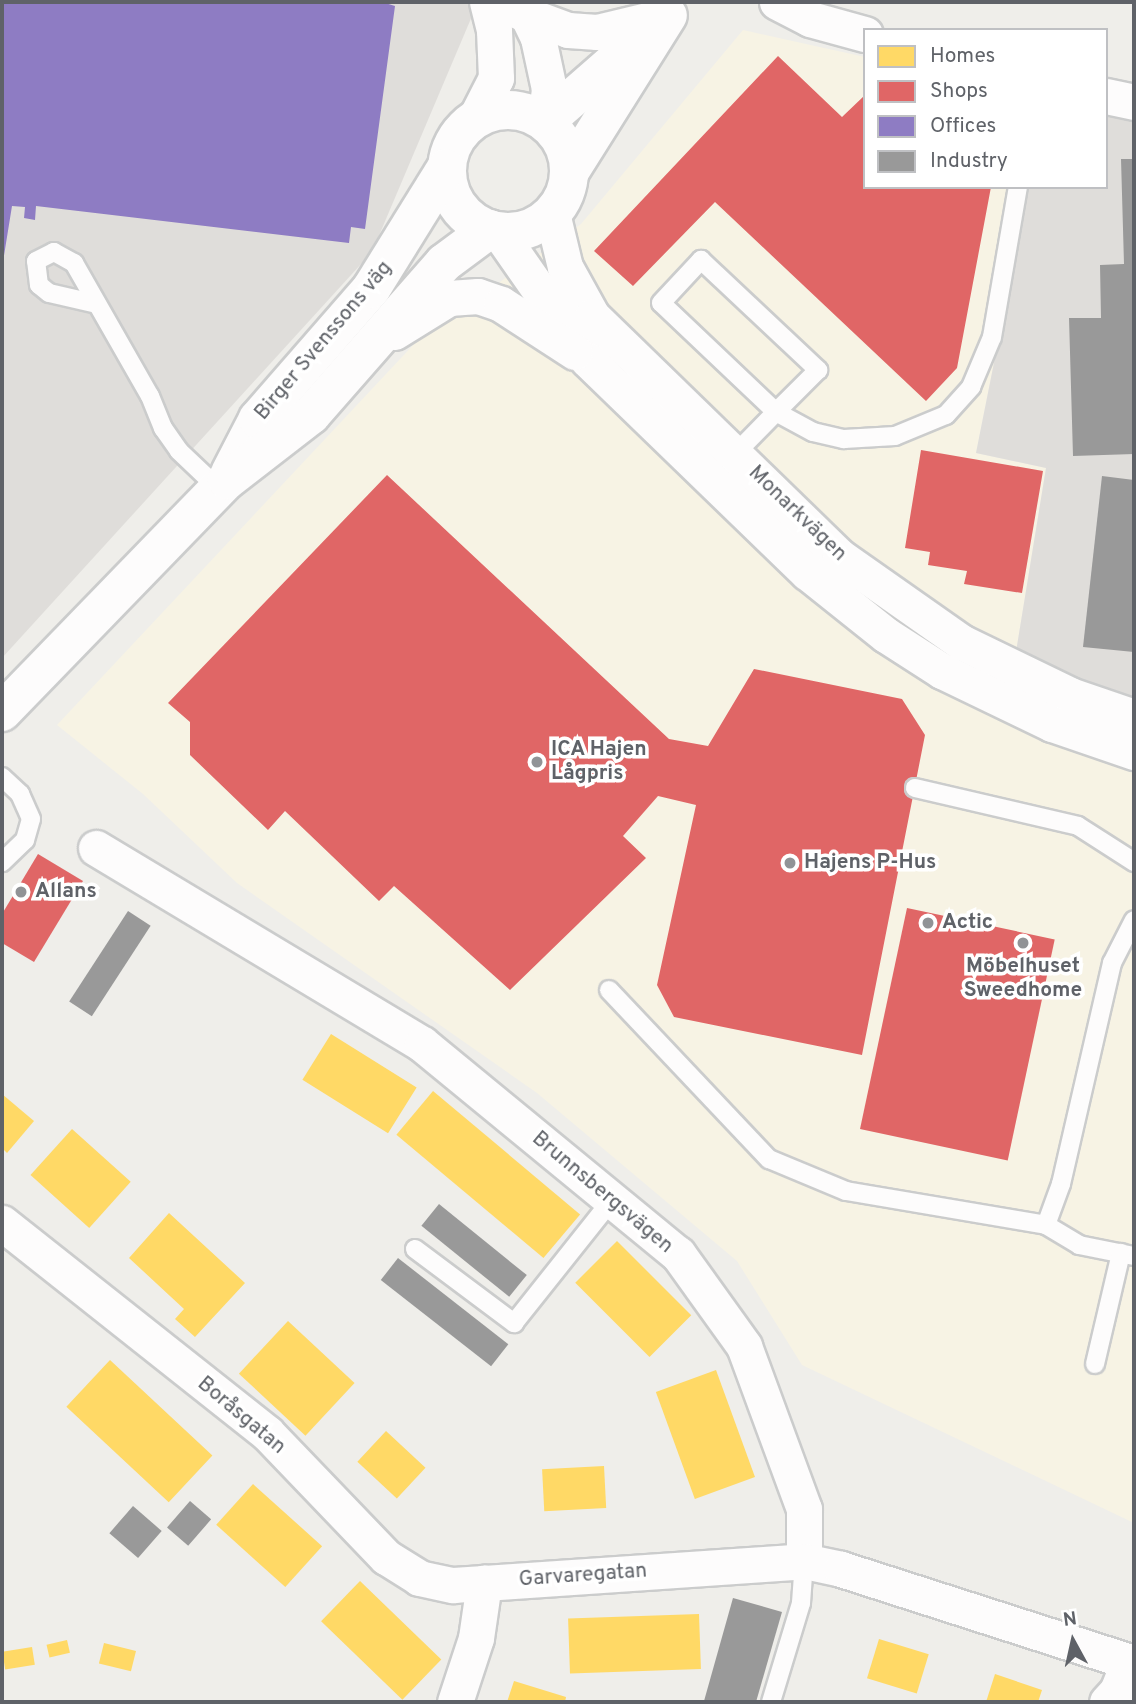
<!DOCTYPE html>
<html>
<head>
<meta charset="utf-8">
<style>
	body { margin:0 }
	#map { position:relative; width:1136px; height:1704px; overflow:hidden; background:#efeeea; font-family:Overpass,sans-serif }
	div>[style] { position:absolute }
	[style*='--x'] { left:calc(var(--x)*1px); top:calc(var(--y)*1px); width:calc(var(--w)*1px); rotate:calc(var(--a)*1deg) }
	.commercial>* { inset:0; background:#f7f3e4 }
	.industrial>* { inset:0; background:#dfddda }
	.homes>* { inset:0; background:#ffd966; transform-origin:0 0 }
	.shops>* { inset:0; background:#e06666; transform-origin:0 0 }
	.offices>* { inset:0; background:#8e7cc3 }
	.industry>* { inset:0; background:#999; transform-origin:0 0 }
	.roads { filter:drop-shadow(2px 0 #cbcccc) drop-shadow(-2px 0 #cbcccc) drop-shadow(0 2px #cbcccc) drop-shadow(0 -2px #cbcccc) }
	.service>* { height:18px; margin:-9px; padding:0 9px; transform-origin:9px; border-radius:9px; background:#fdfcfc }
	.minor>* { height:35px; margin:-17.5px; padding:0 17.5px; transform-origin:17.5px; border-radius:17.5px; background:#fdfcfc }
	.tertiary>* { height:38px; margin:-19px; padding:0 19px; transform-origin:19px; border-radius:19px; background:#fdfcfc }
	.tertiary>.ring { margin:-19px; padding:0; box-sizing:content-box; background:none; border:38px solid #fdfcfc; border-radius:50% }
	.dots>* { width:19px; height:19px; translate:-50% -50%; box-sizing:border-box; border:4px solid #fff; border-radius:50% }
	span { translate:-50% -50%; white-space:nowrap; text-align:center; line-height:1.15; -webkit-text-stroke:7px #fff; paint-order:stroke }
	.street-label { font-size:21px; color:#5f6268 }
	.poi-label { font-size:21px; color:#5f6268; font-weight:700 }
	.left { translate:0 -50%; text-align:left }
	.frame { position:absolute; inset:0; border:4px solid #5f6268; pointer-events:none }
	.legend { position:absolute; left:863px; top:28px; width:245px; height:161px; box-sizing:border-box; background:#fff; border:2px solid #bfc0c3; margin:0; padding:9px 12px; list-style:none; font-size:21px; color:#5f6268 }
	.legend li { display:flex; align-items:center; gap:14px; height:35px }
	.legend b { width:35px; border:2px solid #bfc0c3 }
	.north { position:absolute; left:1038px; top:1606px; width:70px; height:70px; -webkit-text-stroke:5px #fff; paint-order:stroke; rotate:352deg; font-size:19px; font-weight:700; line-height:28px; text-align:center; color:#5f6268 }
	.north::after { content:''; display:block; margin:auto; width:24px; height:32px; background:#5f6268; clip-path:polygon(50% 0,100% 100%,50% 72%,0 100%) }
</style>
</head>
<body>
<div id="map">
	<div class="commercial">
		<i style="clip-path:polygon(743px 30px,865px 57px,865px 187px,1029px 187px,976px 453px,1046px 468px,1016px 652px,1134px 708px,1134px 1523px,802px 1365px,737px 1261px,537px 1093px,237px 883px,143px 794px,57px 725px,416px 342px,581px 224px)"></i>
	</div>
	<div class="industrial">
		<i style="clip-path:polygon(2px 2px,478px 2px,372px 252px,2px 658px)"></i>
		<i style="clip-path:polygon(1106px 114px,1134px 120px,1134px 708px,1016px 652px,1046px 468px,976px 453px,1029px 187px,1106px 187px)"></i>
	</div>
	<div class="homes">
		<i style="left:331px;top:1034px;width:101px;height:54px;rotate:32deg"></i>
		<i style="left:433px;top:1091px;width:192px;height:57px;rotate:40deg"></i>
		<i style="clip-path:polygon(2px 1094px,34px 1121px,7px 1153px,2px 1148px)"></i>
		<i style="left:72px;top:1129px;width:79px;height:62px;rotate:42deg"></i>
		<i style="clip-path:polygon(169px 1213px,245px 1283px,195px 1337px,175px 1319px,184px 1309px,129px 1258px)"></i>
		<i style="left:617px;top:1241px;width:105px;height:59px;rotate:45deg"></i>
		<i style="left:288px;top:1321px;width:91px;height:72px;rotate:43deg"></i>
		<i style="left:110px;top:1360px;width:140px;height:64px;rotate:43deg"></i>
		<i style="left:716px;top:1370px;width:114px;height:64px;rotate:70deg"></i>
		<i style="left:386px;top:1431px;width:54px;height:42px;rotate:43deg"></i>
		<i style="left:604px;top:1466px;width:42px;height:62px;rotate:87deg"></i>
		<i style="left:253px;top:1484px;width:93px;height:55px;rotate:42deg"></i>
		<i style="left:360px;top:1581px;width:113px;height:56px;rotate:44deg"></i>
		<i style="left:699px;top:1614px;width:55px;height:131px;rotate:88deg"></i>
		<i style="left:879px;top:1639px;width:52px;height:41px;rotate:17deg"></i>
		<i style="left:67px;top:1640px;width:13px;height:21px;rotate:77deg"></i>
		<i style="left:104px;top:1643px;width:33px;height:21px;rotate:14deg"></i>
		<i style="left:32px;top:1647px;width:18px;height:30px;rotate:81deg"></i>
		<i style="clip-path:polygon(995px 1674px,1042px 1690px,1038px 1702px,986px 1702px)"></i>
		<i style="clip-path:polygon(514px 1681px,566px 1697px,565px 1702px,507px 1702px)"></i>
	</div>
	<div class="shops">
		<i style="clip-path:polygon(778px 56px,842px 117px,865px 95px,865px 187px,991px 187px,957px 368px,926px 401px,715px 202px,633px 286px,594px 251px)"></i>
		<i style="clip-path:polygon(921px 450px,1043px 471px,1022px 593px,964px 584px,967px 571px,928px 565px,930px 552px,905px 548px)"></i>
		<i style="clip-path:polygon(387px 475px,669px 739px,708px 746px,754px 669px,902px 699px,925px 735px,862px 1055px,674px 1017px,657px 985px,696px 805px,658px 796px,623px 836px,646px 858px,510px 990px,394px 886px,379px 901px,285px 811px,268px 830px,190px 755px,190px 722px,168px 703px)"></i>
		<i style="clip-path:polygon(38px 854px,83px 881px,34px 962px,2px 943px,2px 914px)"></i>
		<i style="left:907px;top:908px;width:151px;height:226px;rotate:12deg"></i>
	</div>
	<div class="offices">
		<i style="clip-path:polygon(2px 2px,382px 2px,395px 6px,365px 229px,351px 227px,349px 243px,36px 206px,35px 220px,24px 218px,25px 207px,12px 206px,2px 268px)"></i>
	</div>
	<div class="industry">
		<i style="clip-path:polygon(1121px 159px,1134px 159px,1134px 454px,1073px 456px,1069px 318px,1101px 318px,1100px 265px,1124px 264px)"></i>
		<i style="clip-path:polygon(1102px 476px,1134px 480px,1134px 652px,1083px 647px)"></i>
		<i style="left:128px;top:911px;width:27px;height:108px;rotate:33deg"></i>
		<i style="left:439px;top:1204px;width:113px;height:28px;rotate:39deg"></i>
		<i style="left:398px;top:1258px;width:140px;height:28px;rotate:38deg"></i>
		<i style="left:190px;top:1501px;width:28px;height:35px;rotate:41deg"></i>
		<i style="left:133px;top:1506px;width:38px;height:36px;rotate:41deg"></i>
		<i style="clip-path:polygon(733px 1598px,782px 1612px,756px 1702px,709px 1702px,704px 1701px)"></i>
	</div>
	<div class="roads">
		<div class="service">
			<i style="--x:701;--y:260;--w:161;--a:43.2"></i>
			<i style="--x:818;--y:370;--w:59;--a:135"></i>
			<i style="--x:776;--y:412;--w:158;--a:-136.5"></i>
			<i style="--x:661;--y:303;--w:59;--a:-47.1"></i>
			<i style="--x:97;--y:304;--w:49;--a:-167.1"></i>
			<i style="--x:49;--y:293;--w:13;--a:-141"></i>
			<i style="--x:39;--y:285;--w:24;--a:-97"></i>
			<i style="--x:36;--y:261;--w:20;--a:-27"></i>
			<i style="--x:54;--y:252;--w:23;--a:29"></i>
			<i style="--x:74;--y:263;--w:153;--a:60.3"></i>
			<i style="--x:150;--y:396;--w:35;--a:68"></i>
			<i style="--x:163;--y:428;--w:28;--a:55"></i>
			<i style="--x:179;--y:451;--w:55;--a:43.5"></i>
			<i style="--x:730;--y:459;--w:66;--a:-45.6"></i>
			<i style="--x:776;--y:412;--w:42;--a:28.4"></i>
			<i style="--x:813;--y:432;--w:32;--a:13"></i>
			<i style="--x:844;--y:439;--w:51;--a:-3.4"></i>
			<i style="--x:895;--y:436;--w:55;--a:-22.4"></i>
			<i style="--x:946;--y:415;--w:38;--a:-48"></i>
			<i style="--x:971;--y:387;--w:54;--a:-67.2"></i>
			<i style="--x:992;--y:337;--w:152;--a:-80.2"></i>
			<i style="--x:2;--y:777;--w:25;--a:43"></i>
			<i style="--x:20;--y:794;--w:27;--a:66"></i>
			<i style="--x:31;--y:819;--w:22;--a:106"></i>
			<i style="--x:25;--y:840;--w:32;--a:136"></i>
			<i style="--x:915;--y:788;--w:167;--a:13.1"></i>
			<i style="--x:1078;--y:826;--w:67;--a:32.7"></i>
			<i style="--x:609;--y:990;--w:233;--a:46.6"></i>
			<i style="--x:769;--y:1159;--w:83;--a:22.6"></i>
			<i style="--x:846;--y:1191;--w:203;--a:9.6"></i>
			<i style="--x:1046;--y:1225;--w:39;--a:31"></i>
			<i style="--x:1079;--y:1245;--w:56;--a:11.3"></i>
			<i style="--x:1046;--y:1225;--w:44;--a:-69.9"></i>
			<i style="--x:1061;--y:1184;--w:227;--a:-77"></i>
			<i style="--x:1112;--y:963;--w:48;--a:-62.9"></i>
			<i style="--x:415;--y:1249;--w:124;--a:36.8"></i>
			<i style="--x:514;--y:1323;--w:157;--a:-51.5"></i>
			<i style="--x:1095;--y:1364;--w:114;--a:-76.8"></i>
			<i style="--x:771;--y:1702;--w:103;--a:-73.1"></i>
			<i style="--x:801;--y:1603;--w:42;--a:-85.9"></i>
		</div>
		<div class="minor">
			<i style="--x:498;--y:2;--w:32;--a:24"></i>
			<i style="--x:527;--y:15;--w:25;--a:64"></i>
			<i style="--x:538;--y:38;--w:52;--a:77.8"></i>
			<i style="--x:549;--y:89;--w:33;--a:97"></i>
			<i style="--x:777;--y:2;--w:37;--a:27"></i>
			<i style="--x:810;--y:19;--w:57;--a:15.3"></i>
			<i style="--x:527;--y:15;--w:44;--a:20.1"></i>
			<i style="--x:568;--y:30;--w:29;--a:4"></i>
			<i style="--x:597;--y:32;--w:73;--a:-13.5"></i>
			<i style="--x:1106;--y:96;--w:29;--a:12"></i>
			<i style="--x:475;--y:119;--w:46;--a:-62.9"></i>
			<i style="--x:496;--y:78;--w:48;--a:-92.4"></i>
			<i style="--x:494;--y:30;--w:29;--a:-104"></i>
			<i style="--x:552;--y:213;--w:56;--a:76.5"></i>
			<i style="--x:565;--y:267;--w:56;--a:61.1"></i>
			<i style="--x:592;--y:316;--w:346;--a:44.2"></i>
			<i style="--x:840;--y:557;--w:148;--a:35.1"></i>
			<i style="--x:961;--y:642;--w:121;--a:25.9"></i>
			<i style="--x:1070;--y:695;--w:68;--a:19"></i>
			<i style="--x:498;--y:231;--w:157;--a:55.1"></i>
			<i style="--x:588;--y:360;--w:305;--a:44.1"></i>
			<i style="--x:807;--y:572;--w:101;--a:38.6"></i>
			<i style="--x:886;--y:635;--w:67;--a:32.7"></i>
			<i style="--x:942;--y:671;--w:122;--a:25.7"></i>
			<i style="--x:1052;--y:724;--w:87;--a:18.9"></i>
			<i style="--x:394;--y:332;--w:65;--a:-31.7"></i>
			<i style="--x:449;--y:298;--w:29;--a:-4"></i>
			<i style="--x:478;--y:296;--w:24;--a:19"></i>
			<i style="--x:501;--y:304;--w:88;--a:33"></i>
			<i style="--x:96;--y:848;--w:380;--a:31"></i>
			<i style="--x:422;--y:1044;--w:331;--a:39.4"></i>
			<i style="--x:678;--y:1254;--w:113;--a:54.3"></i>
			<i style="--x:744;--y:1346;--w:174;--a:69.8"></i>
			<i style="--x:804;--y:1509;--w:52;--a:90"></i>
			<i style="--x:2;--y:1223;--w:338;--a:38.4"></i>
			<i style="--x:267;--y:1433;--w:172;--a:46.2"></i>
			<i style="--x:386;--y:1557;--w:39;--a:32"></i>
			<i style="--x:419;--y:1578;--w:35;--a:12"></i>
			<i style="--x:453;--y:1585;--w:31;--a:-4"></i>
			<i style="--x:455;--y:1702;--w:67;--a:-71.8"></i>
			<i style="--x:476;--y:1638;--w:56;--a:-81.7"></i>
			<i style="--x:484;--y:1583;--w:321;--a:-3.9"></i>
			<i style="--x:804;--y:1561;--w:38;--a:12"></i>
			<i style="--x:841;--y:1569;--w:308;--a:17.8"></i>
			<i style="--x:1107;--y:1702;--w:15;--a:-48"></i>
			<i style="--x:1117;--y:1691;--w:32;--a:-68"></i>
		</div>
		<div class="tertiary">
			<i class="ring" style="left:447px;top:110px;width:84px;height:84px"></i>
			<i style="--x:545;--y:122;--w:123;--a:-41.1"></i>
			<i style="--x:569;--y:173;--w:186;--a:-57.9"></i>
			<i style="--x:230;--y:473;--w:61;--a:-62.6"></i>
			<i style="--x:258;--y:419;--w:172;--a:-49"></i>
			<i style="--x:371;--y:289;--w:142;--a:-58.2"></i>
			<i style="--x:2;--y:712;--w:323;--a:-45.9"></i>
			<i style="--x:227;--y:480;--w:106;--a:-37.7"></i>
			<i style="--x:311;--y:415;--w:202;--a:-48.8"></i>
			<i style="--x:444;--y:263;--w:57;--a:-36.5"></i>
		</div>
	</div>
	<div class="dots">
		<i style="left:537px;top:762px;background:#919396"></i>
		<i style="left:790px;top:863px;background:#919396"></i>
		<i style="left:21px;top:892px;background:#919396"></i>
		<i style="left:928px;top:923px;background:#919396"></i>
		<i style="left:1023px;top:943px;background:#919396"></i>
	</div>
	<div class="street-label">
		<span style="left:324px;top:341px;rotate:-50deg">Birger Svenssons väg</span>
		<span style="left:797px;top:514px;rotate:44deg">Monarkvägen</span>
		<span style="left:602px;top:1193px;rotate:40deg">Brunnsbergsvägen</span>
		<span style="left:241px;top:1416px;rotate:40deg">Boråsgatan</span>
		<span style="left:583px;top:1576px;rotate:-4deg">Garvaregatan</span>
	</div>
	<div class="poi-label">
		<span class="left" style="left:551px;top:762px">ICA Hajen<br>Lågpris</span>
		<span class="left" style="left:804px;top:863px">Hajens P-Hus</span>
		<span class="left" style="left:35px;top:892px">Allans</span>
		<span class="left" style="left:942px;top:923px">Actic</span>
		<span style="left:1023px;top:979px">Möbelhuset<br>Sweedhome</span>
	</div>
	<div class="frame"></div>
	<ul class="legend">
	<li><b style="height:19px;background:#ffd966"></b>Homes</li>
	<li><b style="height:19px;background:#e06666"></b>Shops</li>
	<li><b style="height:19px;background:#8e7cc3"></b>Offices</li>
	<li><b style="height:19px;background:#999"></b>Industry</li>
	</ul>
	<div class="north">N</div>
</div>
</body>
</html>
